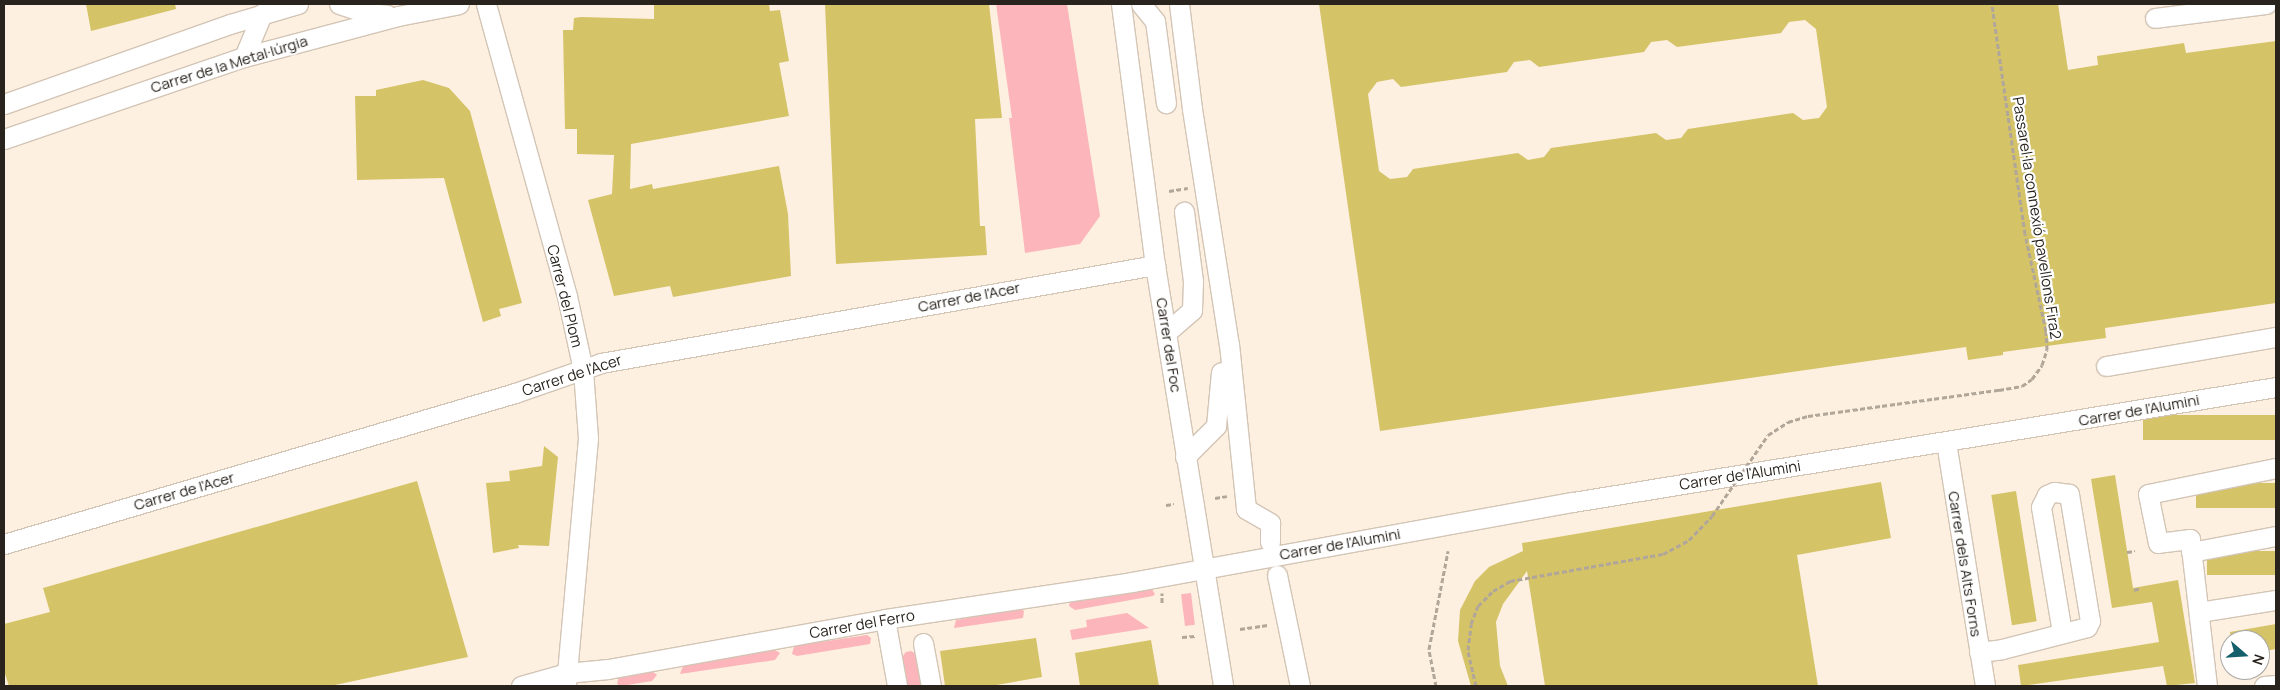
<!DOCTYPE html>
<html>
<head>
<meta charset="utf-8">
<style>
	body { margin:0 }
	#map { position:relative; width:2280px; height:690px; overflow:hidden; background:#fef0e0; font-family:Manrope,sans-serif }
	div>[style] { position:absolute }
	[style*='--x'] { left:calc(var(--x)*1px); top:calc(var(--y)*1px); width:calc(var(--w)*1px); rotate:calc(var(--a)*1deg) }
	.green>* { inset:0; background:#fbb5bb; transform-origin:0 0 }
	.building>* { inset:0; background:#d5c368; transform-origin:0 0 }
	.path>* { height:3px; margin-top:-1.5px; transform-origin:0; background:repeating-linear-gradient(90deg,#b0a699 0 5px,transparent 0 7.5px) }
	.roads { filter:drop-shadow(1px 0 #d3c5b6) drop-shadow(-1px 0 #d3c5b6) drop-shadow(0 1px #d3c5b6) drop-shadow(0 -1px #d3c5b6) }
	.minor>* { height:19px; margin:-9.5px; padding:0 9.5px; transform-origin:9.5px; border-radius:9.5px; background:#fff }
	.path-bridge>* { height:3px; margin-top:-1.5px; transform-origin:0; background:repeating-linear-gradient(90deg,#b0a699 0 5px,transparent 0 7.5px) }
	span { translate:-50% -50%; white-space:nowrap; text-align:center; line-height:1.15; -webkit-text-stroke:4.5px #fff; paint-order:stroke }
	.street-label { font-size:15px; color:#28231d }
	.frame { position:absolute; inset:0; border:5px solid #28231d; pointer-events:none }
	.north { position:absolute; left:2220px; top:630px; width:50px; height:50px; box-sizing:border-box; background:#fff; border:1px solid #a9a7a5; border-radius:50%; rotate:109deg; font-size:14px; font-weight:700; line-height:20px; text-align:center; color:#28231d }
	.north::after { content:''; display:block; margin:auto; width:18px; height:22px; background:#13606c; clip-path:polygon(50% 0,100% 100%,50% 72%,0 100%) }
</style>
</head>
<body>
<div id="map">
	<div class="green">
		<i style="clip-path:polygon(996px 4px,1067px 4px,1100px 216px,1080px 244px,1025px 253px,1009px 118px,1012px 118px)"></i>
		<i style="clip-path:polygon(1151px 588px,1155px 594px,1153px 596px,1075px 610px,1069px 606px,1070px 601px)"></i>
		<i style="left:1191px;top:593px;width:32px;height:10px;rotate:83deg"></i>
		<i style="clip-path:polygon(1020px 609px,1024px 611px,1023px 618px,954px 628px,956px 620px)"></i>
		<i style="clip-path:polygon(1127px 613px,1149px 628px,1072px 640px,1070px 630px,1087px 627px,1086px 620px)"></i>
		<i style="clip-path:polygon(867px 635px,871px 638px,870px 644px,797px 656px,792px 654px,794px 646px)"></i>
		<i style="clip-path:polygon(775px 650px,780px 653px,775px 660px,680px 674px,683px 666px)"></i>
		<i style="clip-path:polygon(911px 651px,918px 655px,925px 686px,903px 686px,898px 662px,906px 652px)"></i>
		<i style="clip-path:polygon(652px 671px,657px 675px,652px 681px,621px 686px,617px 684px,619px 676px)"></i>
	</div>
	<div class="building">
		<i style="clip-path:polygon(86px 4px,175px 4px,176px 9px,91px 31px)"></i>
		<i style="clip-path:polygon(654px 4px,769px 4px,770px 11px,780px 10px,789px 61px,779px 63px,789px 116px,631px 144px,630px 189px,652px 184px,653px 189px,779px 166px,788px 214px,791px 276px,673px 297px,670px 286px,614px 296px,588px 200px,612px 194px,614px 155px,577px 154px,577px 129px,565px 129px,563px 30px,573px 30px,574px 18px,581px 17px,654px 19px)"></i>
		<i style="clip-path:polygon(825px 4px,989px 4px,1002px 118px,975px 119px,980px 226px,985px 226px,987px 255px,836px 264px)"></i>
		<i style="clip-path:polygon(evenodd,1319px 4px,2058px 4px,2068px 70px,2098px 65px,2097px 56px,2184px 43px,2186px 53px,2276px 41px,2276px 303px,2105px 328px,2106px 338px,2003px 352px,2003px 355px,1968px 360px,1966px 347px,1380px 431px,1319px 4px,1805px 20px,1816px 29px,1827px 107px,1819px 118px,1803px 120px,1793px 113px,1688px 129px,1681px 138px,1666px 140px,1656px 133px,1551px 148px,1544px 157px,1528px 160px,1518px 153px,1413px 169px,1407px 177px,1390px 179px,1379px 171px,1368px 94px,1377px 82px,1393px 79px,1401px 87px,1507px 72px,1514px 62px,1530px 60px,1539px 67px,1644px 52px,1651px 42px,1667px 40px,1677px 47px,1781px 33px,1789px 22px,1805px 20px)"></i>
		<i style="clip-path:polygon(423px 80px,449px 88px,470px 111px,522px 303px,499px 309px,501px 316px,483px 322px,444px 178px,357px 180px,355px 96px,376px 96px,376px 90px)"></i>
		<i style="left:2276px;top:415px;width:25px;height:133px;rotate:90deg"></i>
		<i style="clip-path:polygon(544px 446px,558px 457px,549px 546px,518px 545px,519px 548px,493px 553px,486px 483px,510px 481px,509px 471px,542px 466px)"></i>
		<i style="clip-path:polygon(2115px 475px,2133px 588px,2178px 580px,2195px 683px,2167px 686px,2163px 666px,2021px 686px,2018px 665px,2159px 642px,2152px 602px,2112px 608px,2091px 479px)"></i>
		<i style="clip-path:polygon(417px 481px,468px 657px,330px 686px,9px 686px,4px 671px,4px 624px,50px 612px,43px 588px)"></i>
		<i style="clip-path:polygon(1881px 482px,1891px 538px,1797px 555px,1818px 686px,1545px 686px,1527px 571px,1503px 604px,1496px 622px,1500px 666px,1508px 686px,1471px 686px,1458px 641px,1460px 610px,1475px 581px,1489px 567px,1523px 551px,1522px 543px)"></i>
		<i style="left:2276px;top:483px;width:25px;height:80px;rotate:90deg"></i>
		<i style="left:2016px;top:491px;width:132px;height:25px;rotate:81deg"></i>
		<i style="left:2276px;top:551px;width:24px;height:69px;rotate:90deg"></i>
		<i style="clip-path:polygon(2276px 624px,2276px 649px,2260px 652px,2260px 640px,2231px 640px,2230px 632px)"></i>
		<i style="clip-path:polygon(1036px 638px,1042px 677px,991px 686px,945px 686px,940px 651px)"></i>
		<i style="clip-path:polygon(1151px 640px,1159px 686px,1080px 686px,1075px 653px)"></i>
	</div>
	<div class="path">
		<i style="--x:1169;--y:191;--w:19;--a:-9"></i>
		<i style="--x:1215;--y:498;--w:12;--a:-9"></i>
		<i style="--x:1166;--y:505;--w:8;--a:-7"></i>
		<i style="--x:2127;--y:552;--w:8;--a:-7"></i>
		<i style="--x:2134;--y:590;--w:7;--a:-16"></i>
		<i style="--x:1162;--y:603;--w:10;--a:-90"></i>
		<i style="--x:1240;--y:629;--w:28;--a:-8"></i>
		<i style="--x:1182;--y:637;--w:13;--a:-4"></i>
		<i style="--x:1436;--y:686;--w:38;--a:-101"></i>
		<i style="--x:1429;--y:649;--w:100;--a:-79"></i>
	</div>
	<div class="roads">
		<div class="minor">
			<i style="--x:339;--y:4;--w:28;--a:18"></i>
			<i style="--x:366;--y:13;--w:21;--a:5"></i>
			<i style="--x:486;--y:4;--w:303;--a:74.5"></i>
			<i style="--x:567;--y:296;--w:76;--a:77.8"></i>
			<i style="--x:583;--y:370;--w:68;--a:85.8"></i>
			<i style="--x:588;--y:438;--w:248;--a:95.1"></i>
			<i style="--x:1121;--y:4;--w:263;--a:82.6"></i>
			<i style="--x:1155;--y:265;--w:426;--a:80.8"></i>
			<i style="--x:1141;--y:4;--w:22;--a:51"></i>
			<i style="--x:1155;--y:21;--w:83;--a:82.4"></i>
			<i style="--x:1179;--y:4;--w:106;--a:82.9"></i>
			<i style="--x:1192;--y:109;--w:238;--a:81.1"></i>
			<i style="--x:1229;--y:344;--w:166;--a:84.1"></i>
			<i style="--x:1246;--y:509;--w:28;--a:30"></i>
			<i style="--x:1270;--y:523;--w:19;--a:90"></i>
			<i style="--x:2155;--y:18;--w:112;--a:-7.2"></i>
			<i style="--x:244;--y:57;--w:47;--a:-67.3"></i>
			<i style="--x:4;--y:104;--w:240;--a:-19.5"></i>
			<i style="--x:230;--y:24;--w:71;--a:-16.4"></i>
			<i style="--x:4;--y:139;--w:254;--a:-18.9"></i>
			<i style="--x:244;--y:57;--w:159;--a:-14.9"></i>
			<i style="--x:398;--y:16;--w:62;--a:-11.1"></i>
			<i style="--x:1168;--y:331;--w:32;--a:-41"></i>
			<i style="--x:1192;--y:310;--w:29;--a:-88"></i>
			<i style="--x:1193;--y:281;--w:70;--a:-97.4"></i>
			<i style="--x:2106;--y:366;--w:172;--a:-9.7"></i>
			<i style="--x:1946;--y:442;--w:247;--a:80.9"></i>
			<i style="--x:1185;--y:457;--w:44;--a:-45"></i>
			<i style="--x:1216;--y:426;--w:54;--a:-84.7"></i>
			<i style="--x:4;--y:544;--w:533;--a:-16.46"></i>
			<i style="--x:515;--y:393;--w:91;--a:-19.2"></i>
			<i style="--x:601;--y:363;--w:563;--a:-10.03"></i>
			<i style="--x:2191;--y:552;--w:86;--a:-10.7"></i>
			<i style="--x:1277;--y:575;--w:113;--a:78.3"></i>
			<i style="--x:2199;--y:612;--w:78;--a:-8.9"></i>
			<i style="--x:885;--y:619;--w:68;--a:79.8"></i>
			<i style="--x:923;--y:643;--w:44;--a:79.5"></i>
			<i style="--x:1979;--y:652;--w:23;--a:-7"></i>
			<i style="--x:2002;--y:649;--w:88;--a:-14.5"></i>
			<i style="--x:2087;--y:627;--w:7;--a:-63"></i>
			<i style="--x:2090;--y:621;--w:129;--a:-99.4"></i>
			<i style="--x:2069;--y:494;--w:15;--a:-172"></i>
			<i style="--x:2054;--y:492;--w:8;--a:157"></i>
			<i style="--x:2047;--y:495;--w:13;--a:117"></i>
			<i style="--x:2041;--y:507;--w:128;--a:80.5"></i>
			<i style="--x:521;--y:686;--w:48;--a:-15.8"></i>
			<i style="--x:567;--y:673;--w:41;--a:-5.6"></i>
			<i style="--x:608;--y:669;--w:281;--a:-10.2"></i>
			<i style="--x:885;--y:619;--w:250;--a:-8.5"></i>
			<i style="--x:1132;--y:582;--w:448;--a:-10.3"></i>
			<i style="--x:1573;--y:502;--w:712;--a:-9.29"></i>
			<i style="--x:2207;--y:686;--w:148;--a:-96.6"></i>
			<i style="--x:2190;--y:539;--w:32;--a:173"></i>
			<i style="--x:2158;--y:543;--w:50;--a:-101.5"></i>
			<i style="--x:2148;--y:494;--w:131;--a:-11.5"></i>
			<i style="--x:2264;--y:686;--w:12;--a:-5"></i>
		</div>
	</div>
	<div class="path-bridge">
		<i style="--x:1476;--y:686;--w:37;--a:-103"></i>
		<i style="--x:1468;--y:650;--w:26;--a:-83"></i>
		<i style="--x:1471;--y:624;--w:19;--a:-69"></i>
		<i style="--x:1478;--y:606;--w:21;--a:-45"></i>
		<i style="--x:1493;--y:591;--w:20;--a:-30"></i>
		<i style="--x:1510;--y:581;--w:155;--a:-10"></i>
		<i style="--x:1663;--y:554;--w:30;--a:-28"></i>
		<i style="--x:1689;--y:540;--w:33;--a:-46"></i>
		<i style="--x:1712;--y:516;--w:98;--a:-55.3"></i>
		<i style="--x:1768;--y:435;--w:24;--a:-33"></i>
		<i style="--x:1788;--y:422;--w:21;--a:-17"></i>
		<i style="--x:1808;--y:416;--w:193;--a:-7.8"></i>
		<i style="--x:1999;--y:390;--w:23;--a:-10"></i>
		<i style="--x:2022;--y:386;--w:12;--a:-35"></i>
		<i style="--x:2032;--y:379;--w:17;--a:-54"></i>
		<i style="--x:2042;--y:365;--w:16;--a:-72"></i>
		<i style="--x:2047;--y:350;--w:19;--a:-93"></i>
		<i style="--x:2046;--y:331;--w:99;--a:-102.2"></i>
		<i style="--x:2025;--y:234;--w:232;--a:-98.2"></i>
	</div>
	<div class="street-label">
		<span style="left:229px;top:64px;rotate:-17deg">Carrer de la Metal·lúrgia</span>
		<span style="left:2037px;top:218px;rotate:81deg">Passarel·la connexió pavellons Fira2</span>
		<span style="left:565px;top:296px;rotate:76deg">Carrer del Plom</span>
		<span style="left:969px;top:297px;rotate:-11deg">Carrer de l'Acer</span>
		<span style="left:1169px;top:345px;rotate:81deg">Carrer del Foc</span>
		<span style="left:572px;top:375px;rotate:-18deg">Carrer de l'Acer</span>
		<span style="left:2139px;top:410px;rotate:-10deg">Carrer de l'Alumini</span>
		<span style="left:1740px;top:475px;rotate:-9deg">Carrer de l'Alumini</span>
		<span style="left:184px;top:491px;rotate:-16deg">Carrer de l'Acer</span>
		<span style="left:1340px;top:544px;rotate:-10deg">Carrer de l'Alumini</span>
		<span style="left:1965px;top:564px;rotate:81deg">Carrer dels Alts Forns</span>
		<span style="left:862px;top:624px;rotate:-10deg">Carrer del Ferro</span>
	</div>
	<div class="frame"></div>
	<div class="north">N</div>
</div>
</body>
</html>
